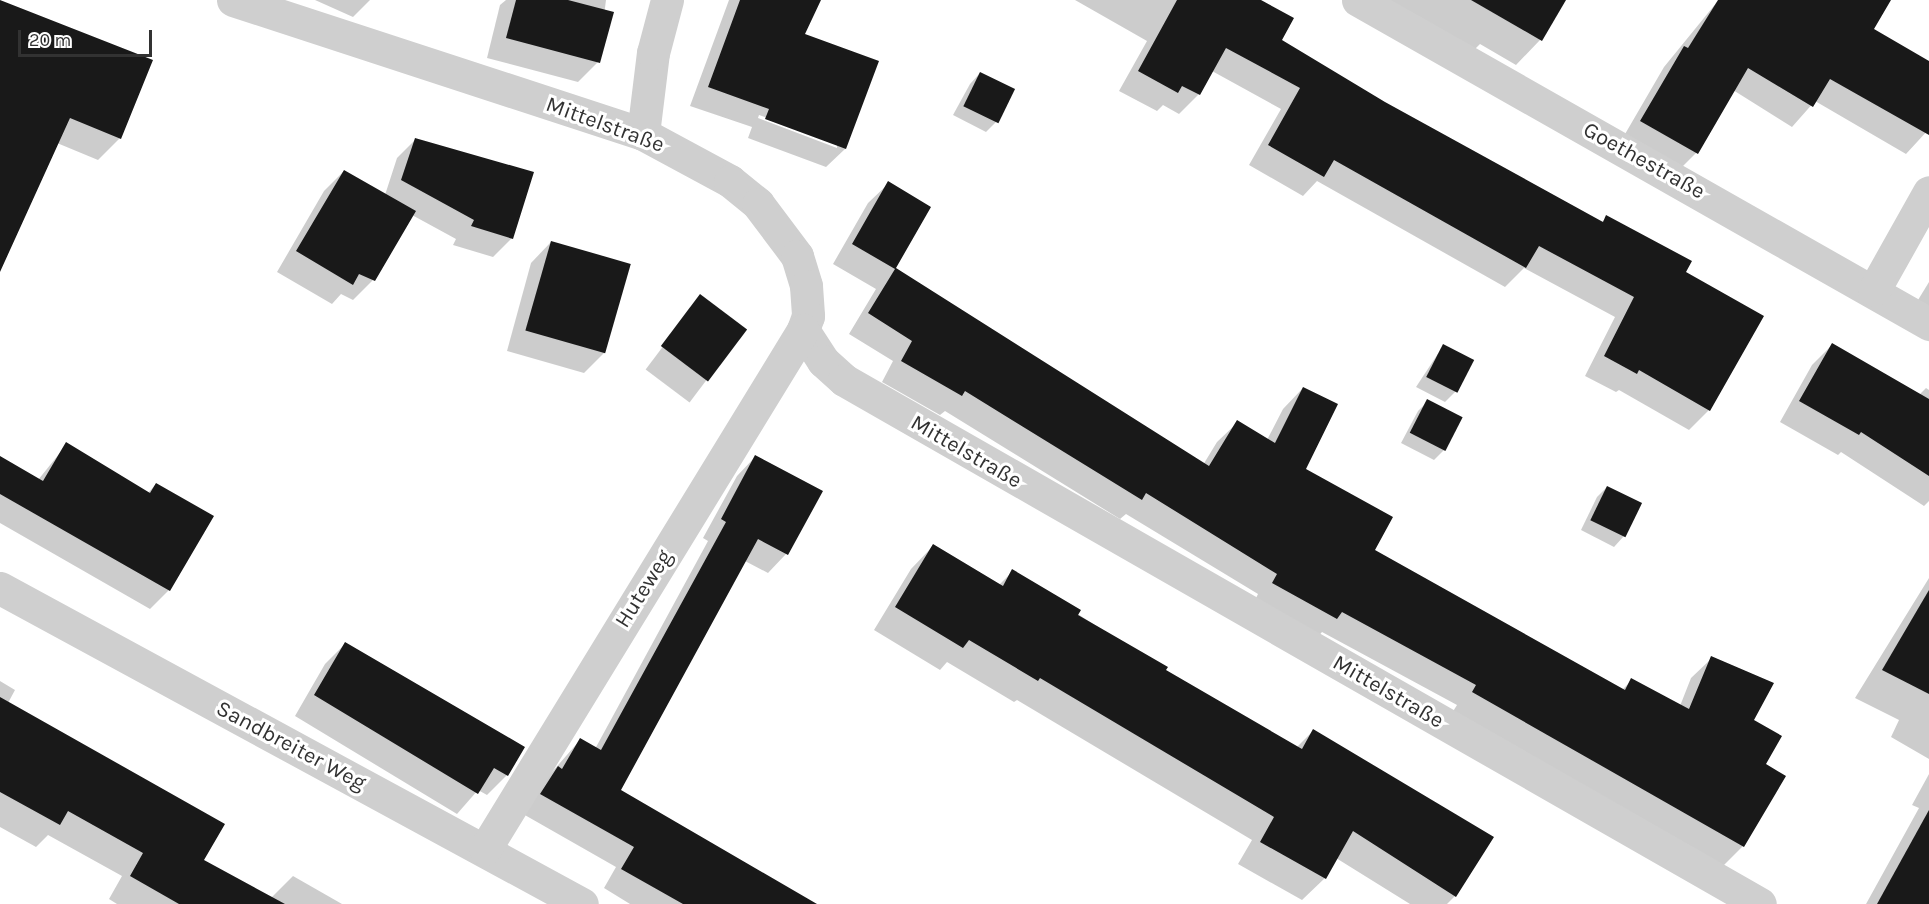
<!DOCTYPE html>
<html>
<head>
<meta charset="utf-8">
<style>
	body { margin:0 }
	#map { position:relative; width:1929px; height:904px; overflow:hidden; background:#fff; font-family:Karla,sans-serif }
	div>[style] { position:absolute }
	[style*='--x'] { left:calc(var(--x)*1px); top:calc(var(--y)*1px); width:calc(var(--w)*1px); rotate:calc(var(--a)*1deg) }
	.shadow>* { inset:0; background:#0003; transform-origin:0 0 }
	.building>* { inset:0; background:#191919; transform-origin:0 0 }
	.minor>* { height:33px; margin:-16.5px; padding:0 16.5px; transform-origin:16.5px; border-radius:16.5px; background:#cfcfcf }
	span { translate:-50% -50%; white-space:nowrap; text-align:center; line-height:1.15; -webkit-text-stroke:6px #fff; paint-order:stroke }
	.street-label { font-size:22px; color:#323232 }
	.scale { position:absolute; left:18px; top:30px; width:134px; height:27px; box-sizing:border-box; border:3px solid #323232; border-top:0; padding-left:8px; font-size:18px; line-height:21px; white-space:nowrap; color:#323232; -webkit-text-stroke:4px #fff; paint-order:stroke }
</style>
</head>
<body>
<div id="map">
	<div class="shadow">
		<i style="clip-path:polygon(315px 0,370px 0,353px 17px)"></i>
		<i style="clip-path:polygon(506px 0,606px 0,598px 62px,578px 82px,487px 58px,500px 5px)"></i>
		<i style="clip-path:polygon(evenodd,729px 0,820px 0,803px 35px,877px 62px,845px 149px,826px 167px,748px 138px,752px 127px,690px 106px,729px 0,759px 115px,837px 144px,837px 148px,758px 118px,759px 115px)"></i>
		<i style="clip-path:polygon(1075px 0,1257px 0,1280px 40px,1384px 103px,1601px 223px,1607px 217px,1684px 273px,1709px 410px,1689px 430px,1619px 390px,1616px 392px,1585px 376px,1615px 317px,1524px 268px,1505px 287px,1317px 181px,1303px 196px,1249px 165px,1281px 109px,1212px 71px,1199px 94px,1179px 114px,1163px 105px,1157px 111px,1119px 91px,1147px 41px)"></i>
		<i style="clip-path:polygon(1384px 0,1564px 0,1540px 40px,1516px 65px,1480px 44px,1472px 52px)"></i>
		<i style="clip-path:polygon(1889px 0,1872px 29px,1929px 63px,1929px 129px,1906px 154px,1815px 101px,1792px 127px,1733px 90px,1696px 153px,1676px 173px,1621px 141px,1664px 67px,1717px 2px)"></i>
		<i style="clip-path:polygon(0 1px,120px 138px,98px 160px,57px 143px,0 248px)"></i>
		<i style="clip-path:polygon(980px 73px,996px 122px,986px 132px,953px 115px,970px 84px)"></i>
		<i style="clip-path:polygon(416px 139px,532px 173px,512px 238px,493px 257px,453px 245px,456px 239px,412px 215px,373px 280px,353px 300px,341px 294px,332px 304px,277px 272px,324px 191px,344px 171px,385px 195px,397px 158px)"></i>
		<i style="clip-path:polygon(889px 183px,894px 268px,1203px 465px,1217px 442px,1238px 422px,1267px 440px,1283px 409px,1303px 388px,1304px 470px,1373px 551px,1622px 690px,1632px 680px,1680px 706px,1691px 678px,1712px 658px,1752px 720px,1764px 764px,1743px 846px,1723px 866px,1452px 713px,1457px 705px,1322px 632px,1316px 639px,1253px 604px,1258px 594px,1126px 514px,1120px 519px,945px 411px,940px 415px,882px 382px,893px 361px,849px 334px,876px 289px,833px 264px,868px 203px)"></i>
		<i style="clip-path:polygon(551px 242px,604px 353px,584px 373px,507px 351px,531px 263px)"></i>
		<i style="clip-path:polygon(1929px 282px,1929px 307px,1918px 300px)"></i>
		<i style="left:701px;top:296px;width:55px;height:92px;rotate:37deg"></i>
		<i style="clip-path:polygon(1832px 345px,1919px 395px,1926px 388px,1929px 390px,1929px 501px,1924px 506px,1841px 452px,1838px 455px,1780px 422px,1812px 365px)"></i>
		<i style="clip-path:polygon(1443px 346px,1455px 392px,1445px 402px,1416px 387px)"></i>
		<i style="clip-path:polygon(1428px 401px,1444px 450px,1434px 460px,1401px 443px,1418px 411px)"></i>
		<i style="clip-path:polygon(67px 444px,148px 493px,156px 484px,169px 590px,150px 609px,0 523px,0 458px,38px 480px)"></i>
		<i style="clip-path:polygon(755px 457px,786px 554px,768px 573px,745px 561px,619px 791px,815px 904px,630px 904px,604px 888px,616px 867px,523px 814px,539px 787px,580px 740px,595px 749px,708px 541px,703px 538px,737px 476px)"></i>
		<i style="clip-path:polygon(1607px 487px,1624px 536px,1614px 547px,1581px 530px,1597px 497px)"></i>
		<i style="clip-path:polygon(933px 546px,999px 585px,1013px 571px,1164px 671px,1297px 747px,1313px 731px,1455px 896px,1447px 904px,1410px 904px,1336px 858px,1325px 878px,1302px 900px,1238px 864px,1252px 840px,1017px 700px,1014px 702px,947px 662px,940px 670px,874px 630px,911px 569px)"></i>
		<i style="clip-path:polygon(1929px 578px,1929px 759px,1891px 737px,1899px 720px,1855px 698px)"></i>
		<i style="clip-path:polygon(345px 644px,507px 775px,487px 795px,478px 790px,457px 814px,295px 716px,325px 664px)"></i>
		<i style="clip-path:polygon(0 681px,15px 690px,8px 703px,202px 861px,271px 898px,293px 876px,342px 904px,117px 904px,109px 899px,122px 876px,48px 835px,36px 847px,0 827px)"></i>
		<i style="clip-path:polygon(1929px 774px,1929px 904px,1866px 904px,1919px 808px,1912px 805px)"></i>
	</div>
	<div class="building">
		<i style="clip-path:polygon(0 0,153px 60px,121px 139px,70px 118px,0 272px)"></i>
		<i style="clip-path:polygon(516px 0,568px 0,614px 12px,600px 63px,506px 38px)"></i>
		<i style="clip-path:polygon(740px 0,821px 0,805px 34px,879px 61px,846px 149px,765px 119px,769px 109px,708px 87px)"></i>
		<i style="clip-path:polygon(1177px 0,1261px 0,1294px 18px,1282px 40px,1385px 102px,1603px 222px,1606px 215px,1692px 261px,1686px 272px,1764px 316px,1710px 411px,1639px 370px,1637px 374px,1604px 356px,1634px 297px,1539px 246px,1526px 268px,1334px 160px,1324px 177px,1268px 145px,1300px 88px,1226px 48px,1200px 95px,1182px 86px,1178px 93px,1138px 71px)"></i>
		<i style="clip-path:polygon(1471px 0,1566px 0,1542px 41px)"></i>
		<i style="clip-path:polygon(1718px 0,1891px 0,1874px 29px,1929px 61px,1929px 135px,1830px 79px,1813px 107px,1748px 68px,1698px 154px,1640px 121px,1684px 46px,1688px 48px)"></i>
		<i style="left:980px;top:72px;width:39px;height:38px;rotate:26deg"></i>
		<i style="clip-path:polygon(415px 138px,534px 172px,513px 239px,471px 226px,474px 220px,401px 180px)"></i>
		<i style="clip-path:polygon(344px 170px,416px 211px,375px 281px,359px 274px,353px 285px,296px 251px)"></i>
		<i style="clip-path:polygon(888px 181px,931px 207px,896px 268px,1209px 466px,1237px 420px,1275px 443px,1303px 387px,1338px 404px,1306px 469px,1393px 517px,1375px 550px,1625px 690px,1631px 678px,1689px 709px,1711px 656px,1774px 683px,1754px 720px,1782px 736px,1766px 764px,1786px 776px,1744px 847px,1472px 692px,1476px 685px,1342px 612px,1337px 619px,1272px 583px,1277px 574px,1146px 493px,1142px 500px,965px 391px,962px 396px,901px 361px,912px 341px,868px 313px,895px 269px,852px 244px)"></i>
		<i style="left:551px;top:241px;width:83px;height:93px;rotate:16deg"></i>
		<i style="left:700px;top:294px;width:59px;height:65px;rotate:37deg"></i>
		<i style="clip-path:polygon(1832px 343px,1929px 399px,1929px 476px,1861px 432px,1859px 435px,1799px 401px)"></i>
		<i style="left:1443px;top:344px;width:35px;height:37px;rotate:27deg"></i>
		<i style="left:1427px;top:399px;width:40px;height:38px;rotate:27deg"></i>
		<i style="clip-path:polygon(66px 442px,150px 493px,156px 483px,214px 516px,170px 591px,0 494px,0 456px,43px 481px)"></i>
		<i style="clip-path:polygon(755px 455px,823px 491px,788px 555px,758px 539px,621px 790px,817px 904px,683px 904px,621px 869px,634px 847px,540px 794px,558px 766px,562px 769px,580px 738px,601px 750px,726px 522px,721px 519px)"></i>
		<i style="left:1607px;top:486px;width:39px;height:38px;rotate:26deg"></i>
		<i style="clip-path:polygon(933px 544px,1003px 586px,1012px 569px,1081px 610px,1078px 615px,1168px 667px,1166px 670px,1302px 749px,1313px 729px,1494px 837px,1456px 897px,1353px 831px,1326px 879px,1260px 842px,1274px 817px,1040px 678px,1038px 681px,969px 640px,963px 648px,895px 607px)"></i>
		<i style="clip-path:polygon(1929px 590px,1929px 694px,1882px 670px)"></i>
		<i style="clip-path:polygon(345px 642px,525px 747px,508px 776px,494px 768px,478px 794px,314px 695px)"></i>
		<i style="clip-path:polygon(0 697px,225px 824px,204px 860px,285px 904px,179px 904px,130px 876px,143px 853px,68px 811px,60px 825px,0 792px)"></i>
		<i style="clip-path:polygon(1929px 810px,1929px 904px,1877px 904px)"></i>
	</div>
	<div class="minor">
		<i style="--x:233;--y:0;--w:431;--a:18.1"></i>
		<i style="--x:643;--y:134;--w:99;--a:28.4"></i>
		<i style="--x:730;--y:181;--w:36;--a:39"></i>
		<i style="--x:758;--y:204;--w:65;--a:53.1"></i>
		<i style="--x:797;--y:256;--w:31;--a:73"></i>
		<i style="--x:806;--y:286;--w:30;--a:86"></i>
		<i style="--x:808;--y:316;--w:15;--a:110"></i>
		<i style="--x:803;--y:330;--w:37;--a:57"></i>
		<i style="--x:823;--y:361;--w:28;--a:42"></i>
		<i style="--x:844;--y:380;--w:1055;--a:29.77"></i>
		<i style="--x:1358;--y:0;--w:657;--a:29.57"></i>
		<i style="--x:643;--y:134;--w:82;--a:-83"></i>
		<i style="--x:653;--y:53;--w:55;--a:-75.2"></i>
		<i style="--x:1874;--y:290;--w:112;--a:-60.7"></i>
		<i style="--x:0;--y:588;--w:662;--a:28.5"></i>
		<i style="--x:485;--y:849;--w:609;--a:-58.5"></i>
	</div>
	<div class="street-label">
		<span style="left:605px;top:125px;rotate:20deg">Mittelstraße</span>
		<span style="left:1644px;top:161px;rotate:29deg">Goethestraße</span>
		<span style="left:966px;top:452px;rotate:30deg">Mittelstraße</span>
		<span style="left:644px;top:589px;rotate:-58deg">Huteweg</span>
		<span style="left:1388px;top:692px;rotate:30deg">Mittelstraße</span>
		<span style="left:291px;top:746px;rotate:28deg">Sandbreiter Weg</span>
	</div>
	<div class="scale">20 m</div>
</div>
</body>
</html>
